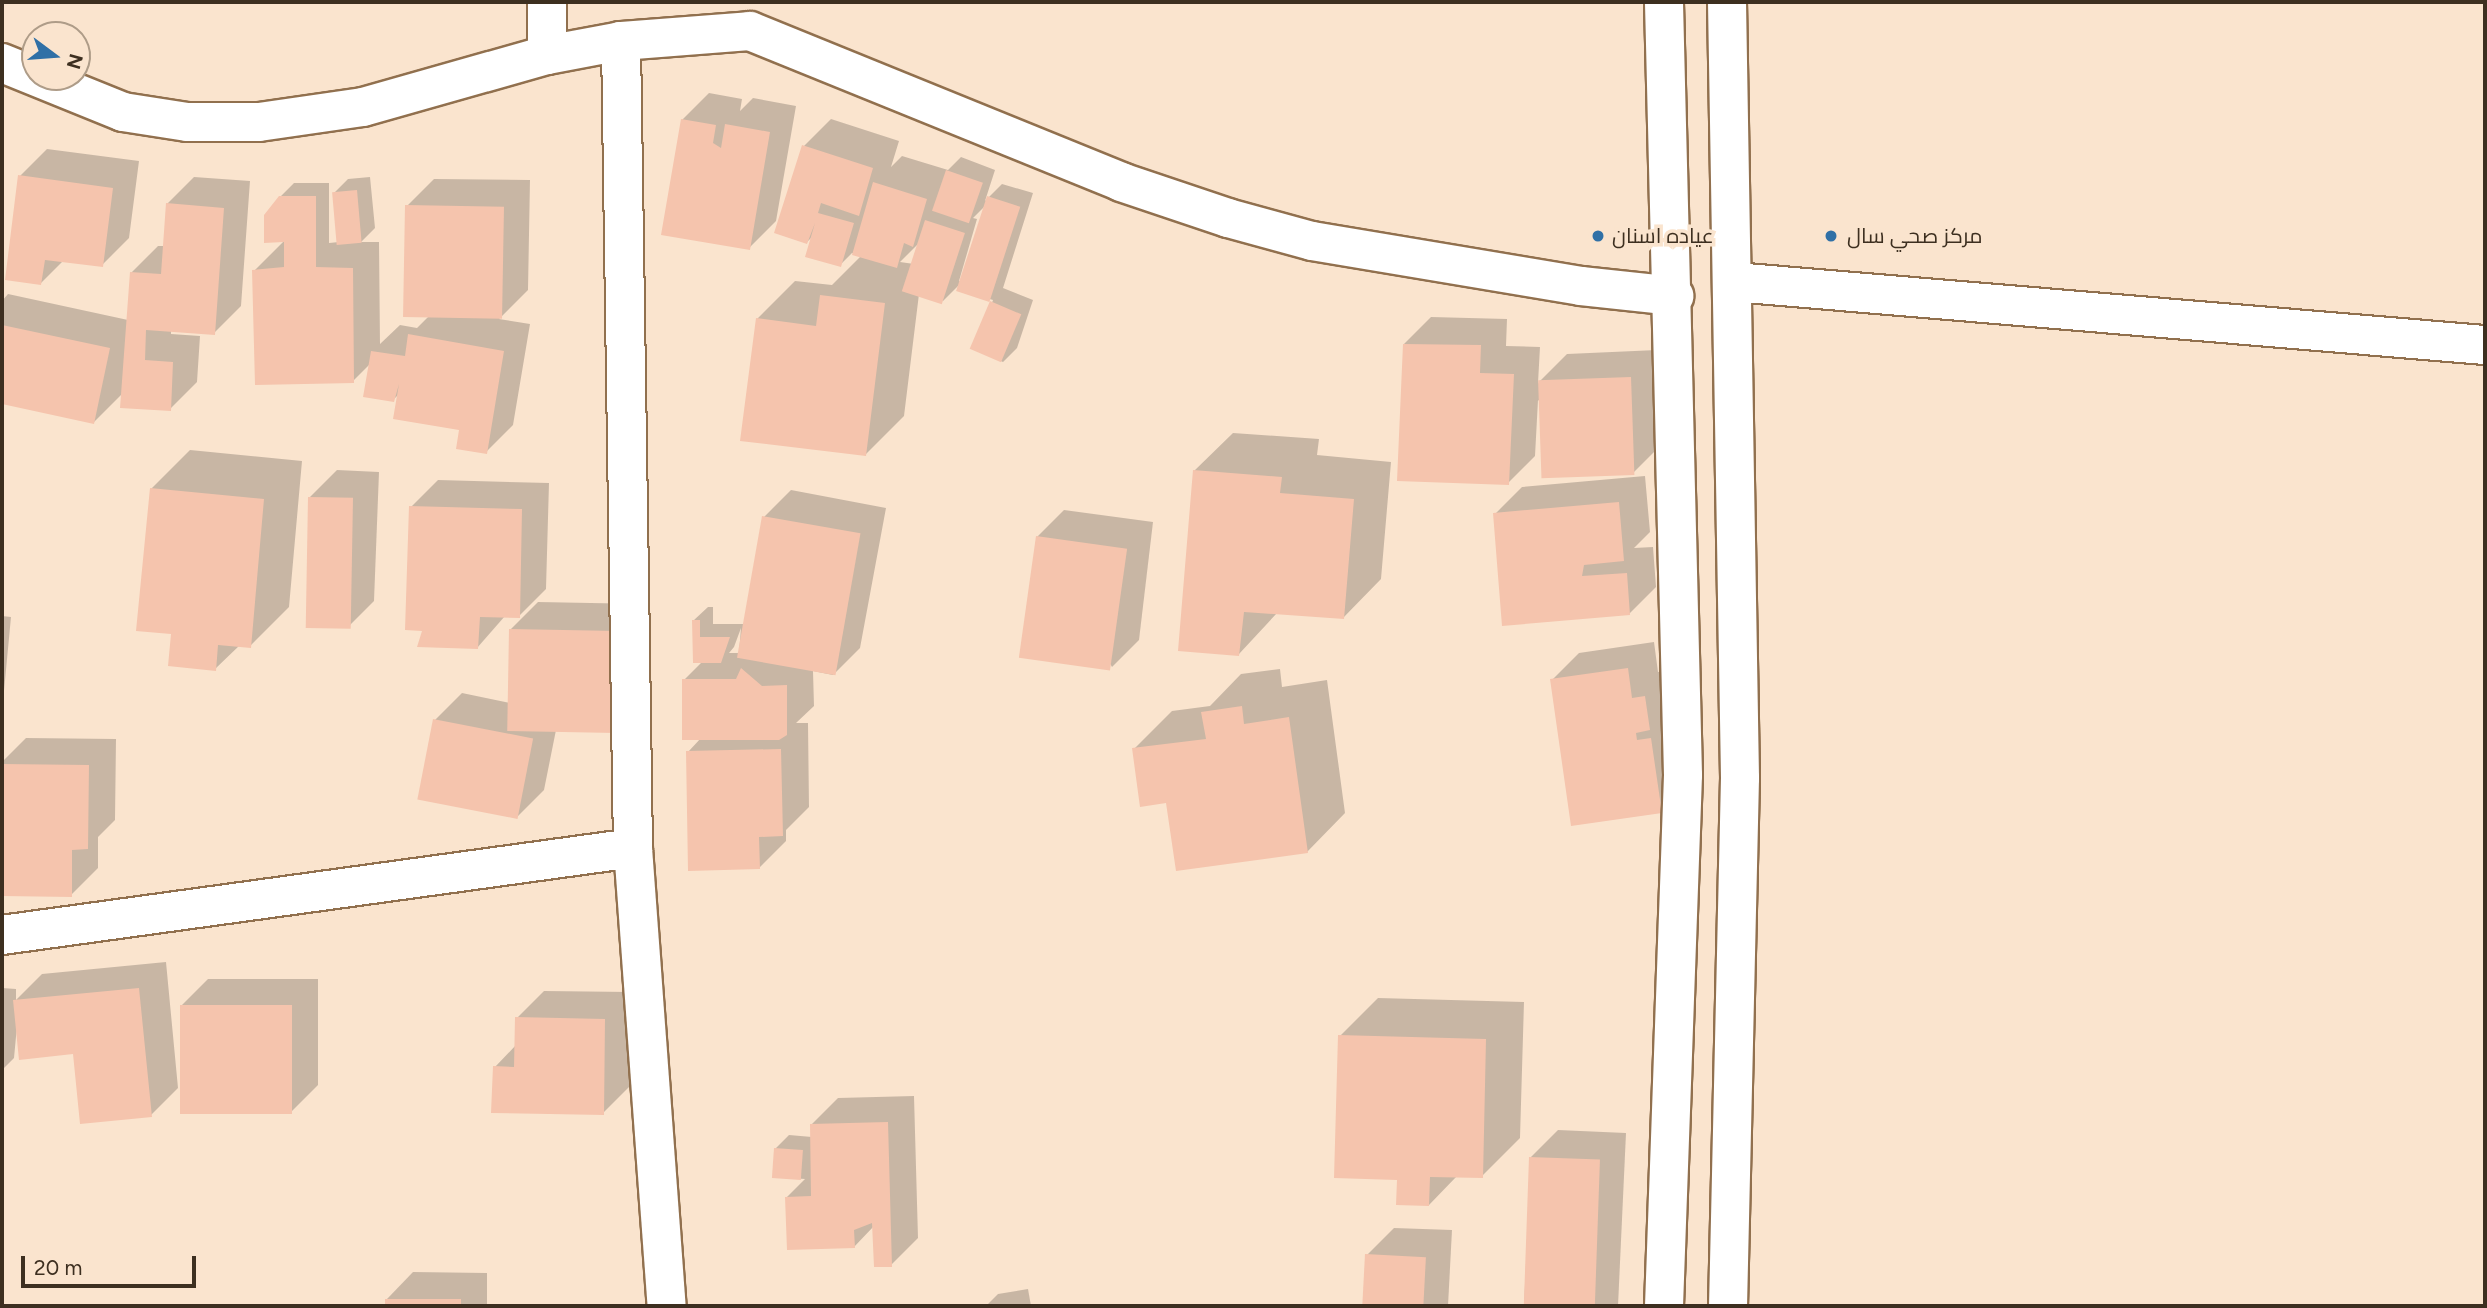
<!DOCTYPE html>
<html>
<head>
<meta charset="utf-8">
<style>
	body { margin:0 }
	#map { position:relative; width:2487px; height:1308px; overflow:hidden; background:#fae4ce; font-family:Figtree,Cairo,sans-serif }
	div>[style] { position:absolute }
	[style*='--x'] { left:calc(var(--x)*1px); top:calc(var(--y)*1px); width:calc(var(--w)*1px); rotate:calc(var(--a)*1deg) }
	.shadow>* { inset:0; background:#0003 }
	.building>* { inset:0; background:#f5c4ad; transform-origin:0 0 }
	.roads { filter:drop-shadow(2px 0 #91704e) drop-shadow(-2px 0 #91704e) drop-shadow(0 2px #91704e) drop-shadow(0 -2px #91704e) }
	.minor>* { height:38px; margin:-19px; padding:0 19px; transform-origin:19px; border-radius:19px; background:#fff }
	.dots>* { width:19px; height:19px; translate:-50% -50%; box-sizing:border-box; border:4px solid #fae4ce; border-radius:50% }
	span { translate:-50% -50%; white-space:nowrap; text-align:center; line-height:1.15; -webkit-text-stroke:7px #fae4ce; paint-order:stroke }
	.poi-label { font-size:21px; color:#3d2f20 }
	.left { translate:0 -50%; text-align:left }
	.frame { position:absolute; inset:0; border:4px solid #3d2f20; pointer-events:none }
	.north { position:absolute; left:21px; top:21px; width:70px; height:70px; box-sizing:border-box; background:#fae4ce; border:2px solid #ae9c88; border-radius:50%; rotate:106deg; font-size:19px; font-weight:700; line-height:28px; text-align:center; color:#3d2f20 }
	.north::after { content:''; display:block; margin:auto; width:24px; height:32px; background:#3070a6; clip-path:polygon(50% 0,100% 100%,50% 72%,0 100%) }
	.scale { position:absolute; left:21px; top:1256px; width:175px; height:32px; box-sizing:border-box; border:4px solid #3d2f20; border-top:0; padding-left:9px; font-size:21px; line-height:24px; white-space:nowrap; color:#3d2f20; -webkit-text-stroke:5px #fae4ce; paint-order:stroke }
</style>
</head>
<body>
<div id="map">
	<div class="shadow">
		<i style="clip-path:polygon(709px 93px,742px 99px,740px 111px,753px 98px,796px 106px,776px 221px,749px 248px,682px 120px)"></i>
		<i style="clip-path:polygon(evenodd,831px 119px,899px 141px,891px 167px,902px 156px,948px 170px,961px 157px,995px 170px,985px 201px,1002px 184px,1033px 193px,1003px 288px,1033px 300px,1017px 348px,1003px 362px,975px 349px,993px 300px,959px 290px,961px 283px,943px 301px,919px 294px,904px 416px,866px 454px,757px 319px,795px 281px,832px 285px,861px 256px,852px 253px,840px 265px,814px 235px,807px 242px,804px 146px,831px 119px,987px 204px,962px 282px,959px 281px,977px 219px,973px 218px,987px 204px,831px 119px,920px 242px,914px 264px,900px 262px,920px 242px)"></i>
		<i style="clip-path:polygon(47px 149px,139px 161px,129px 238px,102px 265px,64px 260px,41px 283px,20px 176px)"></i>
		<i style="clip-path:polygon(194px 177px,250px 181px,241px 306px,214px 333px,171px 330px,171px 334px,200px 336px,197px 382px,170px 409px,123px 393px,94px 422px,2px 402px,2px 301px,8px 294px,128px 320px,131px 273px,158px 246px,165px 246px,167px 204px)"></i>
		<i style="clip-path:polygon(370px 177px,375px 228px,361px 242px,379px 242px,380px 344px,400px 325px,417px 328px,429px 316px,407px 206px,434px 179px,530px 180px,528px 290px,499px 319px,530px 324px,513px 425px,486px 452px,461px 428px,399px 394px,393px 400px,371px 363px,353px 381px,254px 271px,284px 241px,280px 197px,294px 183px,329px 183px,329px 243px,339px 242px,334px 193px,348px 179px)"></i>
		<i style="clip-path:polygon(1431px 317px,1507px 319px,1506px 346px,1540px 347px,1538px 383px,1567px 354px,1657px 350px,1660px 446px,1633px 473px,1538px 400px,1535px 456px,1508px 483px,1404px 344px)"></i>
		<i style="clip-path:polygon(1233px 433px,1319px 439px,1317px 455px,1391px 462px,1381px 579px,1343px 618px,1277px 613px,1239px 654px,1194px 471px)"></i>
		<i style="clip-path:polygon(190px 450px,302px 461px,289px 607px,250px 646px,240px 645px,215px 669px,173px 632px,151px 489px)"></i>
		<i style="clip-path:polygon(337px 470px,379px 472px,374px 601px,347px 628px,310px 497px)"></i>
		<i style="clip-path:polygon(1645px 476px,1650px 532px,1634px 548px,1653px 547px,1656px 587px,1629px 614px,1495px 514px,1522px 487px)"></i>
		<i style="clip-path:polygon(438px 480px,549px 483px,546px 589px,519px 616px,505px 616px,477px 648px,411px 507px)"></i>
		<i style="clip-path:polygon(evenodd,791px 490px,886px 508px,860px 648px,833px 675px,813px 671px,814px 706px,796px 723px,808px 723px,809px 807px,786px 830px,786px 841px,759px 868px,688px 752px,701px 738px,684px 680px,703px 661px,694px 620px,708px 607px,713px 607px,713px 624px,744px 624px,764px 517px,791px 490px,741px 628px,739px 653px,729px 653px,734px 647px,741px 628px)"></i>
		<i style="clip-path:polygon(1064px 510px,1153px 522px,1139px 640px,1112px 667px,1037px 537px)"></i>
		<i style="clip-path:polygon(538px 602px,644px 604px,556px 730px,544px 790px,517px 817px,435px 720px,462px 693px,510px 703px,511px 629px)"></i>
		<i style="clip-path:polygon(2px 616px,11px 617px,2px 712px)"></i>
		<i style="clip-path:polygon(1654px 642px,1658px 672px,1672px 670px,1688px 785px,1661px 811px,1552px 680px,1579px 653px)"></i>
		<i style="clip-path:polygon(1280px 669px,1282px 687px,1327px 680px,1345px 813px,1307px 852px,1167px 801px,1134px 749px,1172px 711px,1210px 706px,1241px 674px)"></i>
		<i style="clip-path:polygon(26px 738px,116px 739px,115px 820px,98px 837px,98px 868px,71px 895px,2px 894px,2px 762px)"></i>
		<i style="clip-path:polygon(166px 962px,178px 1088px,151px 1115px,74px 1052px,17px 1026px,14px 1058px,2px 1070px,2px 988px,16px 989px,16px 1000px,42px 974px)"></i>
		<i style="clip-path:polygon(208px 979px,318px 979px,318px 1085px,291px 1112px,181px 1006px)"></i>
		<i style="clip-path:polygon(544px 991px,631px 992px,630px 1086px,603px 1113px,495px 1067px,516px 1045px,517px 1018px)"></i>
		<i style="clip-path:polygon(1378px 998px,1524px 1002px,1520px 1138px,1482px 1176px,1457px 1176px,1429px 1205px,1398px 1178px,1340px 1036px)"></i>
		<i style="clip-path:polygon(914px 1096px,918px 1238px,891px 1265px,874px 1226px,854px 1247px,787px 1197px,805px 1179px,774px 1177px,775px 1149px,789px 1135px,812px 1137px,811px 1125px,838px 1098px)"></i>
		<i style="clip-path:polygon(1558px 1130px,1626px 1133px,1618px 1306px,1524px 1306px,1531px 1157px)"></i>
		<i style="clip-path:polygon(1394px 1228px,1452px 1230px,1448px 1306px,1364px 1306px,1367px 1255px)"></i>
		<i style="clip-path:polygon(413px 1272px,487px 1273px,487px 1306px,386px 1306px,387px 1299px)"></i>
		<i style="clip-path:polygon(1028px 1289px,1031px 1306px,986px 1306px,998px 1294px)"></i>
	</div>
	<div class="building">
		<i style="clip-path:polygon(681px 119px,716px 125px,713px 143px,721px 148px,725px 124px,770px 132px,750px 250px,661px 235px)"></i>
		<i style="clip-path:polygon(802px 145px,873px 168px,859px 216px,821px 203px,818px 213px,854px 223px,841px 267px,805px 257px,815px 223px,807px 244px,774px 233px)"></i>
		<i style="left:946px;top:170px;width:39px;height:43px;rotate:19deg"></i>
		<i style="clip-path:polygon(18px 175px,113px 188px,103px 267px,45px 260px,41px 285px,5px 280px)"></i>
		<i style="clip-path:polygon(873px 182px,927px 199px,913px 247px,904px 243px,897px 268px,852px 255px)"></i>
		<i style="left:357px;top:190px;width:53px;height:25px;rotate:85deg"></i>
		<i style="clip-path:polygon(279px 196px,316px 196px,316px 267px,353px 268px,354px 383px,255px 385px,252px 270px,284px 267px,284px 242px,264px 243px,264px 215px)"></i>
		<i style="left:987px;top:196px;width:35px;height:100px;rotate:18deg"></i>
		<i style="clip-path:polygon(166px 203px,224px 208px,215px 335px,146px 330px,145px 360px,173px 362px,171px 411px,120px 408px,130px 272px,161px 274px)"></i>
		<i style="left:405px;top:205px;width:99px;height:112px;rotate:1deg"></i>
		<i style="left:925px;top:220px;width:42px;height:75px;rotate:18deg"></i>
		<i style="clip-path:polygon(820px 295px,885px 303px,866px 456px,740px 441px,756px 318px,816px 326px)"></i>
		<i style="left:990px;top:301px;width:34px;height:52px;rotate:23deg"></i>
		<i style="clip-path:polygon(2px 325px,110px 348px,94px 424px,2px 404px)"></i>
		<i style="clip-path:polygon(408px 334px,504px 351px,487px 454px,456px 449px,459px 430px,393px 419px,399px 384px,394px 402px,363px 397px,371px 351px,405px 356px)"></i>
		<i style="clip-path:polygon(1403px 344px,1481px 345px,1480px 373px,1514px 374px,1509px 485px,1397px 481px)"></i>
		<i style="left:1631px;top:377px;width:98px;height:93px;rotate:88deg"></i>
		<i style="clip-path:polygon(1193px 470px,1282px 477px,1280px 493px,1354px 499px,1344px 619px,1244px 612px,1239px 656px,1178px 651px)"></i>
		<i style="clip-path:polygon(150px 488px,264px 499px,251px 648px,218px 645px,216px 671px,168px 666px,171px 634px,136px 631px)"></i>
		<i style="left:308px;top:497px;width:45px;height:131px;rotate:1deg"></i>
		<i style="clip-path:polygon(1619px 502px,1624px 561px,1584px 565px,1582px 576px,1627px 573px,1630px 615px,1502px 626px,1493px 513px)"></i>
		<i style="clip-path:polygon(409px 506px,522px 509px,520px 618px,480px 617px,478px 649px,417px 647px,422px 631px,405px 630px)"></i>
		<i style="left:762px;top:516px;width:100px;height:144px;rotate:10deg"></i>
		<i style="left:1036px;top:536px;width:92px;height:123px;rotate:8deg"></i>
		<i style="clip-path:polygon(692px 620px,700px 620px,700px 637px,730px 637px,721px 663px,693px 663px)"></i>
		<i style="left:509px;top:629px;width:109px;height:102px;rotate:1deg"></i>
		<i style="clip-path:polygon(741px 668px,762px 686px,787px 685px,787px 735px,779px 740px,682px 740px,682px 679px,736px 679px)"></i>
		<i style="clip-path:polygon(1628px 668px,1632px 698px,1645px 696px,1650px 730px,1636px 733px,1637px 740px,1651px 738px,1662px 813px,1571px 826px,1550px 679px)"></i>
		<i style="clip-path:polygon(1242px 706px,1244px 724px,1289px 717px,1308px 853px,1176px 871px,1166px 803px,1140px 807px,1132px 748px,1206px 739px,1201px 712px)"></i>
		<i style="left:433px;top:719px;width:102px;height:82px;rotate:11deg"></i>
		<i style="clip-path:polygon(781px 749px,783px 836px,759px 837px,760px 869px,688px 871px,686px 751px)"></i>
		<i style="clip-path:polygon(2px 764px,89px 765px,88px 849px,72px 850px,72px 897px,2px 896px)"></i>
		<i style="clip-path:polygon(139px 988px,152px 1117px,80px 1124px,73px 1054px,19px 1060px,13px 1000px)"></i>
		<i style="left:180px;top:1005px;width:112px;height:109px"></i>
		<i style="clip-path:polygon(515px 1017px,605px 1019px,604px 1115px,491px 1113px,493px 1066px,514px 1067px)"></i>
		<i style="clip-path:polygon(1338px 1035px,1486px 1039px,1483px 1178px,1430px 1177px,1429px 1206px,1396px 1205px,1397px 1180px,1334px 1178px)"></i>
		<i style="clip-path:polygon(888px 1122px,892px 1267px,874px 1267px,872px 1223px,854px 1230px,855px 1248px,787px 1250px,785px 1197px,811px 1196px,810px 1124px)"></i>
		<i style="left:774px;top:1148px;width:29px;height:30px;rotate:4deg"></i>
		<i style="left:1529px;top:1157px;width:71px;height:149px;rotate:2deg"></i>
		<i style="left:1365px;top:1254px;width:61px;height:52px;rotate:3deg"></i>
		<i style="left:385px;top:1299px;width:76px;height:7px"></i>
	</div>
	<div class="roads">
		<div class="minor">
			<i style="--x:1727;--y:2;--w:776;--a:89.04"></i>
			<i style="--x:1740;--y:778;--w:528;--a:91.3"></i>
			<i style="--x:621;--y:41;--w:807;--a:89.15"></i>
			<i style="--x:633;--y:848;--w:459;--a:85.8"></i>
			<i style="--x:547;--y:55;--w:53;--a:-90"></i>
			<i style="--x:2;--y:63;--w:131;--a:22"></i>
			<i style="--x:123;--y:112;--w:65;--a:8.9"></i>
			<i style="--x:187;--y:122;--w:72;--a:0"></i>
			<i style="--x:259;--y:122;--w:105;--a:-8.2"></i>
			<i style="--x:363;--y:107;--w:191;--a:-15.8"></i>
			<i style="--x:547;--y:55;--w:75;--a:-10.7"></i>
			<i style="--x:621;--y:41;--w:129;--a:-4.4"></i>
			<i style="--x:750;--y:31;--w:401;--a:22.1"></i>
			<i style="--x:1121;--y:182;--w:113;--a:18.6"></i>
			<i style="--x:1228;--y:218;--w:87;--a:15.3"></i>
			<i style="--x:1312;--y:241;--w:273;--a:9.5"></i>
			<i style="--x:1581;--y:286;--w:94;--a:6.1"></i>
			<i style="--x:1734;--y:282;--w:754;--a:4.8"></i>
			<i style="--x:2;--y:935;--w:637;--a:-7.85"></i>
			<i style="--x:1664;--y:1306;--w:531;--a:-87.95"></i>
			<i style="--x:1683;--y:775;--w:773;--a:-91.41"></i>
		</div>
	</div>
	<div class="dots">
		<i style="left:1598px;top:236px;background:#3070a6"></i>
		<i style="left:1831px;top:236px;background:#3070a6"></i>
	</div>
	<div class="poi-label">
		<span class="left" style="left:1612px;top:236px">عياده اسنان</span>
		<span class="left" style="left:1847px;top:236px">مركز صحي سال</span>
	</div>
	<div class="frame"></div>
	<div class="north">N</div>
	<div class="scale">20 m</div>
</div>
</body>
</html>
